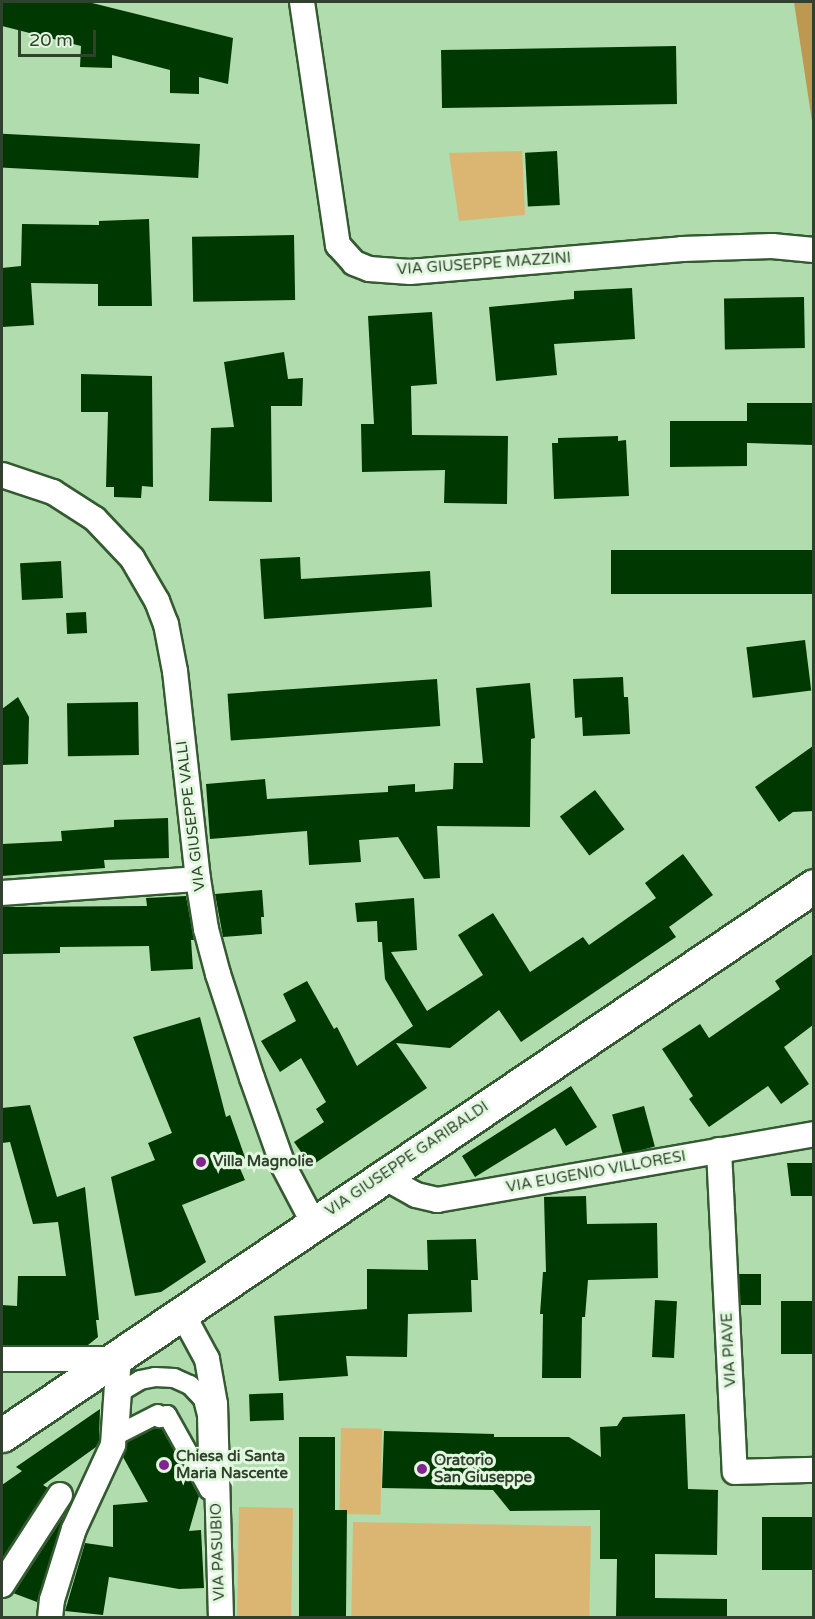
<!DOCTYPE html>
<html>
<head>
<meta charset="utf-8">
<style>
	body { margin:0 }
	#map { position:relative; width:815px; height:1619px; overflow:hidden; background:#b1dcad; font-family:"Varela Round",sans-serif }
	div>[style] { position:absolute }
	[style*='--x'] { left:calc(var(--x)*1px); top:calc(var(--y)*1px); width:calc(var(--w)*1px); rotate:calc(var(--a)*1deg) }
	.green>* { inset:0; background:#dab672; transform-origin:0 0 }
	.forest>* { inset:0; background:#bc9851 }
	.building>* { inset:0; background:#003801; transform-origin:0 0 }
	.roads { filter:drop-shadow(2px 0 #345a31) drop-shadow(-2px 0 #345a31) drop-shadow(0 2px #345a31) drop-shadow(0 -2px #345a31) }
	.pedestrian>* { height:18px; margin:-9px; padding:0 9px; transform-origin:9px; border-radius:9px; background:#fff }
	.minor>* { height:24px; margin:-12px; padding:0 12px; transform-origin:12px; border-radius:12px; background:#fff }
	.primary>* { height:33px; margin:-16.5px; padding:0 16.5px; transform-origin:16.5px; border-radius:16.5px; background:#fff }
	.dots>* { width:16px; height:16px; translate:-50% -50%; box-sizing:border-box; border:3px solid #e1f7de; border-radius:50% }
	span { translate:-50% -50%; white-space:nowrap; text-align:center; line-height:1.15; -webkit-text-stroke:6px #e1f7de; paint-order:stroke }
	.street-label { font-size:15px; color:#30412e }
	.poi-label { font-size:15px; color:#30412e; font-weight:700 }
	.left { translate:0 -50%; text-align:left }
	.frame { position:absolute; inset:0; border:3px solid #30412e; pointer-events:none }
	.scale { position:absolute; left:18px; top:30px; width:78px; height:27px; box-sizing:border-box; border:3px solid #30412e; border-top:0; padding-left:8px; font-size:18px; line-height:21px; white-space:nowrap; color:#30412e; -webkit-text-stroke:4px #e1f7de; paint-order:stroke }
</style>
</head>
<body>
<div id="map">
	<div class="green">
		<i style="clip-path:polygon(522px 151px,525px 215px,459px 221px,449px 153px)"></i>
		<i style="left:341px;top:1428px;width:41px;height:86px;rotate:1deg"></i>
		<i style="left:239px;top:1507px;width:54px;height:110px;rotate:1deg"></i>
		<i style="left:353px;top:1522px;width:238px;height:95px;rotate:1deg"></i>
	</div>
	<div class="forest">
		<i style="clip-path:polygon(794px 2px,813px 2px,813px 128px)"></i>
	</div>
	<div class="building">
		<i style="clip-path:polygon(2px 2px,88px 2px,233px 38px,228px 84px,199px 77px,199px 94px,170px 93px,170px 70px,112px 55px,112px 68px,80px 67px,81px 46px,2px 26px)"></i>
		<i style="left:676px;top:46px;width:58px;height:235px;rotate:89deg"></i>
		<i style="left:200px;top:144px;width:34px;height:198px;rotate:93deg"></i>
		<i style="left:557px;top:151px;width:54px;height:32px;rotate:87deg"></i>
		<i style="clip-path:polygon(149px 219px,152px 306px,98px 306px,98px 284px,31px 283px,34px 325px,2px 327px,2px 268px,21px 266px,22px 224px,99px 225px,99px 221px)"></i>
		<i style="left:294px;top:235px;width:65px;height:102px;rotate:89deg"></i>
		<i style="clip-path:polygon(632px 288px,635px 339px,554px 344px,557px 375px,496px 381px,489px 307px,574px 299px,574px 291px)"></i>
		<i style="left:804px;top:297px;width:51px;height:80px;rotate:89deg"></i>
		<i style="clip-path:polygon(432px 312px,437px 384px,411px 386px,412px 435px,508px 436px,507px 504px,444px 503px,445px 470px,362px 472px,361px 424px,374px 424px,368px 316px)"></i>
		<i style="clip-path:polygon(284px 352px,288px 379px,303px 378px,302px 406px,271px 406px,272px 502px,209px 501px,211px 428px,234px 427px,224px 362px)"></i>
		<i style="clip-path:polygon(81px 374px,152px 376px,153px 487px,142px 486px,141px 498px,114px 497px,114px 487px,106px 487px,108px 412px,81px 412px)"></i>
		<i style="clip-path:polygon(747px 403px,813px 403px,813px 445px,747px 443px,747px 466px,670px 467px,670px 421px,747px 421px)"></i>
		<i style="clip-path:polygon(618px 436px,618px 441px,626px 440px,629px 496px,554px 499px,552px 443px,558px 443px,558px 438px)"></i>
		<i style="left:813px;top:550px;width:44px;height:202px;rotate:90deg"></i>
		<i style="clip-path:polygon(300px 557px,301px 579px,430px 571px,432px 607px,264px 619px,260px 559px)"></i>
		<i style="left:61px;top:561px;width:37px;height:41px;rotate:87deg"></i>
		<i style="left:86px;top:612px;width:21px;height:20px;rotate:87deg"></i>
		<i style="left:805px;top:640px;width:51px;height:59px;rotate:83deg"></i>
		<i style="clip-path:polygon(623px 677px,624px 697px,628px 697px,630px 734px,583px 736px,582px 717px,575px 718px,573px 679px)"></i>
		<i style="left:437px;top:679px;width:47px;height:210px;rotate:86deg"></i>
		<i style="clip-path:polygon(530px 683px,535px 738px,531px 739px,530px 827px,437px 826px,440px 878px,424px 879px,398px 837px,359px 840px,361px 862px,309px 865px,307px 831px,210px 839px,206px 784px,265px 779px,267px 799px,388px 792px,388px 786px,415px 784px,415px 792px,453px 789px,454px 763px,483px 763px,476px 688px)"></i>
		<i style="clip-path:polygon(18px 697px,29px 717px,28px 764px,2px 765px,2px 709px)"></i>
		<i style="left:138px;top:702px;width:53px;height:71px;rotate:89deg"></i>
		<i style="clip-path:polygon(813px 746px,813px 811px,793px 812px,779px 822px,755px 787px)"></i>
		<i style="left:595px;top:790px;width:49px;height:44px;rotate:53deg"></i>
		<i style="clip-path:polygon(168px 818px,169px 858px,104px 860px,105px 868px,2px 876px,2px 844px,62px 841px,61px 831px,114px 827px,114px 820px)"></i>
		<i style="clip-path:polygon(683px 854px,713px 895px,669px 927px,676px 937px,521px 1042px,499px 1010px,450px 1048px,396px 1043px,427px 1088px,311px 1166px,294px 1142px,324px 1122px,316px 1109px,326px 1102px,301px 1058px,280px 1072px,261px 1041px,296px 1021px,283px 994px,307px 981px,334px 1029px,337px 1027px,357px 1066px,413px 1026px,385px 979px,382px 942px,378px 942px,377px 921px,357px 922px,355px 903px,414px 898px,417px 950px,391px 952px,427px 1011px,483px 975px,458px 935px,493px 913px,530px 972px,583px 937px,589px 945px,656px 898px,645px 883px)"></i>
		<i style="clip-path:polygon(262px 890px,264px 917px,261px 917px,262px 934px,223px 937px,215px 894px)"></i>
		<i style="clip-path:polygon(186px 896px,194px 940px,191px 940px,193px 969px,151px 971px,149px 946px,60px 947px,60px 953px,2px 954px,2px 907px,147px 906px,146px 898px)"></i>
		<i style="clip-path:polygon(813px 954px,813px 1025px,784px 1047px,809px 1084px,781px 1104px,768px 1086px,709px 1127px,689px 1099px,693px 1096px,662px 1049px,700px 1024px,709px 1038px,780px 989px,775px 981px)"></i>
		<i style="clip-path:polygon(200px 1017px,226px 1117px,230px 1115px,247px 1163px,239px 1166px,245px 1180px,182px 1205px,206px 1262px,161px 1292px,135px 1296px,111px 1177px,155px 1160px,148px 1143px,172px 1133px,133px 1037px)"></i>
		<i style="clip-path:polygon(571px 1086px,597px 1127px,566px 1146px,555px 1128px,475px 1177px,462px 1156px)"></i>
		<i style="clip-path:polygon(30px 1105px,57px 1197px,85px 1187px,99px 1320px,96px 1320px,98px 1337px,88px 1345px,2px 1345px,2px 1305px,17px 1306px,18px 1276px,66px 1276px,58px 1222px,33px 1224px,10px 1142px,2px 1143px,2px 1108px)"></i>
		<i style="left:644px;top:1106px;width:42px;height:33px;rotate:75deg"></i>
		<i style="clip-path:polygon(787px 1163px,813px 1163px,813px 1196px,791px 1196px)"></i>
		<i style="clip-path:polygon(586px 1196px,587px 1224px,657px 1223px,658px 1278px,588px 1280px,585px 1317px,582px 1317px,581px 1378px,542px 1378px,543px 1314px,540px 1314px,543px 1272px,546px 1272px,544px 1197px)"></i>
		<i style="clip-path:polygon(476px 1239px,478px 1280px,471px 1280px,472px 1312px,408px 1314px,407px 1357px,346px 1356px,348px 1376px,279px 1381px,274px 1316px,367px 1309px,367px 1269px,428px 1270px,427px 1240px)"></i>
		<i style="left:739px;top:1274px;width:22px;height:31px"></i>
		<i style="left:655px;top:1300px;width:22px;height:57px;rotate:3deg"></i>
		<i style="left:813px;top:1301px;width:53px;height:32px;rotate:90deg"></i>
		<i style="left:283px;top:1393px;width:27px;height:34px;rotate:88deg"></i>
		<i style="clip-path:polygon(100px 1409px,99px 1441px,96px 1447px,43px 1485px,48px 1488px,2px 1559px,2px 1485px,22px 1471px,16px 1467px)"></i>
		<i style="clip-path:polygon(685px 1414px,688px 1489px,718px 1490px,717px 1555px,655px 1554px,655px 1598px,727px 1599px,727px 1617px,616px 1617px,617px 1559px,600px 1559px,600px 1510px,510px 1511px,493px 1490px,382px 1488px,384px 1431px,494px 1434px,494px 1437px,569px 1437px,601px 1457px,600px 1427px,617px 1426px,623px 1417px)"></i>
		<i style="clip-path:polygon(155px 1428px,162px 1429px,199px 1496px,189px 1531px,201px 1530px,204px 1588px,179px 1589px,109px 1577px,103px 1615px,65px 1611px,85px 1543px,113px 1547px,113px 1505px,148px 1502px,123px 1457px,127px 1442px)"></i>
		<i style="clip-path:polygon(299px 1437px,335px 1437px,335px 1510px,347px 1510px,346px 1617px,299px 1617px)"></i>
		<i style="clip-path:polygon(67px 1511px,37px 1602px,13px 1593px,14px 1593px)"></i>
		<i style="left:762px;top:1517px;width:51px;height:53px"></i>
	</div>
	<div class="roads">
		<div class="pedestrian">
			<i style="--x:155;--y:1377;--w:19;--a:3"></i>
			<i style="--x:174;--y:1378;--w:17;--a:24"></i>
			<i style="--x:190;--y:1385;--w:19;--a:47"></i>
			<i style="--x:203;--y:1399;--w:16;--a:76"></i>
			<i style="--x:207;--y:1415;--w:75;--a:88.5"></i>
			<i style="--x:209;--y:1490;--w:86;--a:-119.2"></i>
			<i style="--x:167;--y:1415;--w:8;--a:157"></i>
			<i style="--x:160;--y:1418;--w:4;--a:-117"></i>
			<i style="--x:158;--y:1414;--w:44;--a:152.9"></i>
			<i style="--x:119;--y:1434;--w:43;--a:-86"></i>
			<i style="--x:122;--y:1391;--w:21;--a:-31"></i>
			<i style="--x:140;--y:1380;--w:15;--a:-11"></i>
		</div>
		<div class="minor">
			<i style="--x:302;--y:2;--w:246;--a:81.6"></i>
			<i style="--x:338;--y:245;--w:24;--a:48"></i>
			<i style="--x:354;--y:263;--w:16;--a:22"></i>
			<i style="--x:369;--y:269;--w:41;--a:4.2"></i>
			<i style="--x:410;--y:272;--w:273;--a:-4.8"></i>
			<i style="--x:682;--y:249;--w:90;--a:-1.9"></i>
			<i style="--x:772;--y:246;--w:42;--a:5.4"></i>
			<i style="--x:2;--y:475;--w:54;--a:18.4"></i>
			<i style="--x:53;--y:492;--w:50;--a:32.7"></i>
			<i style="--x:95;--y:519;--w:54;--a:46.5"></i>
			<i style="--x:132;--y:558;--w:50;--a:59.8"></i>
			<i style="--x:157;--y:601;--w:25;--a:69"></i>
			<i style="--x:166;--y:624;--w:48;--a:79.2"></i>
			<i style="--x:175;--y:671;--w:209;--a:83.7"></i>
			<i style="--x:198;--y:879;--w:51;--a:80.9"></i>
			<i style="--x:206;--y:929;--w:47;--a:75.1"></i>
			<i style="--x:218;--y:974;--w:109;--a:71.9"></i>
			<i style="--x:252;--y:1078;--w:92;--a:70.4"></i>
			<i style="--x:283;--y:1165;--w:64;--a:62.2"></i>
			<i style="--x:2;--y:893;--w:196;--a:-4.1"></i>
			<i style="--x:719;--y:1150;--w:322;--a:87.2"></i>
			<i style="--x:735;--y:1472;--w:79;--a:-1.5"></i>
			<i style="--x:382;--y:1176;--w:39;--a:29"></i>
			<i style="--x:416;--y:1195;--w:22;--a:13"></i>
			<i style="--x:437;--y:1200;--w:383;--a:-9.9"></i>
			<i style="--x:182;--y:1313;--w:52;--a:61.5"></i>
			<i style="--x:207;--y:1359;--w:46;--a:79.9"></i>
			<i style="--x:215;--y:1404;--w:214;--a:88.4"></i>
			<i style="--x:2;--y:1359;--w:110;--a:0"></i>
			<i style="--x:2;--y:1585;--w:107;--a:-57.2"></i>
			<i style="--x:50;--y:1618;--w:18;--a:-84"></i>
			<i style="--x:52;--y:1600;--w:74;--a:-72.8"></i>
			<i style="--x:74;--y:1529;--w:93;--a:-65.1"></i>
			<i style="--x:113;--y:1445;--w:90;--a:-86.2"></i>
		</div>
		<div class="primary">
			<i style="--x:2;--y:1435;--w:980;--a:-34.06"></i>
		</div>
	</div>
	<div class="dots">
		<i style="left:201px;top:1162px;background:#82238f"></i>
		<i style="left:164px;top:1465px;background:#82238f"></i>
		<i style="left:422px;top:1469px;background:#82238f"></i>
	</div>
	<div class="street-label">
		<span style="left:484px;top:264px;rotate:-4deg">VIA GIUSEPPE MAZZINI</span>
		<span style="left:191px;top:816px;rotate:-97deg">VIA GIUSEPPE VALLI</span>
		<span style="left:407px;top:1159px;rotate:-34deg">VIA GIUSEPPE GARIBALDI</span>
		<span style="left:596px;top:1172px;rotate:-10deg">VIA EUGENIO VILLORESI</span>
		<span style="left:729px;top:1350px;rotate:-93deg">VIA PIAVE</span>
		<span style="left:218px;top:1552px;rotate:-92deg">VIA PASUBIO</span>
	</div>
	<div class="poi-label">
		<span class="left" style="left:213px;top:1162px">Villa Magnolie</span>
		<span class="left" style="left:176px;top:1465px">Chiesa di Santa<br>Maria Nascente</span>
		<span class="left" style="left:434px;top:1469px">Oratorio<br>San Giuseppe</span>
	</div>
	<div class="frame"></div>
	<div class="scale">20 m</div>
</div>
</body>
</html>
